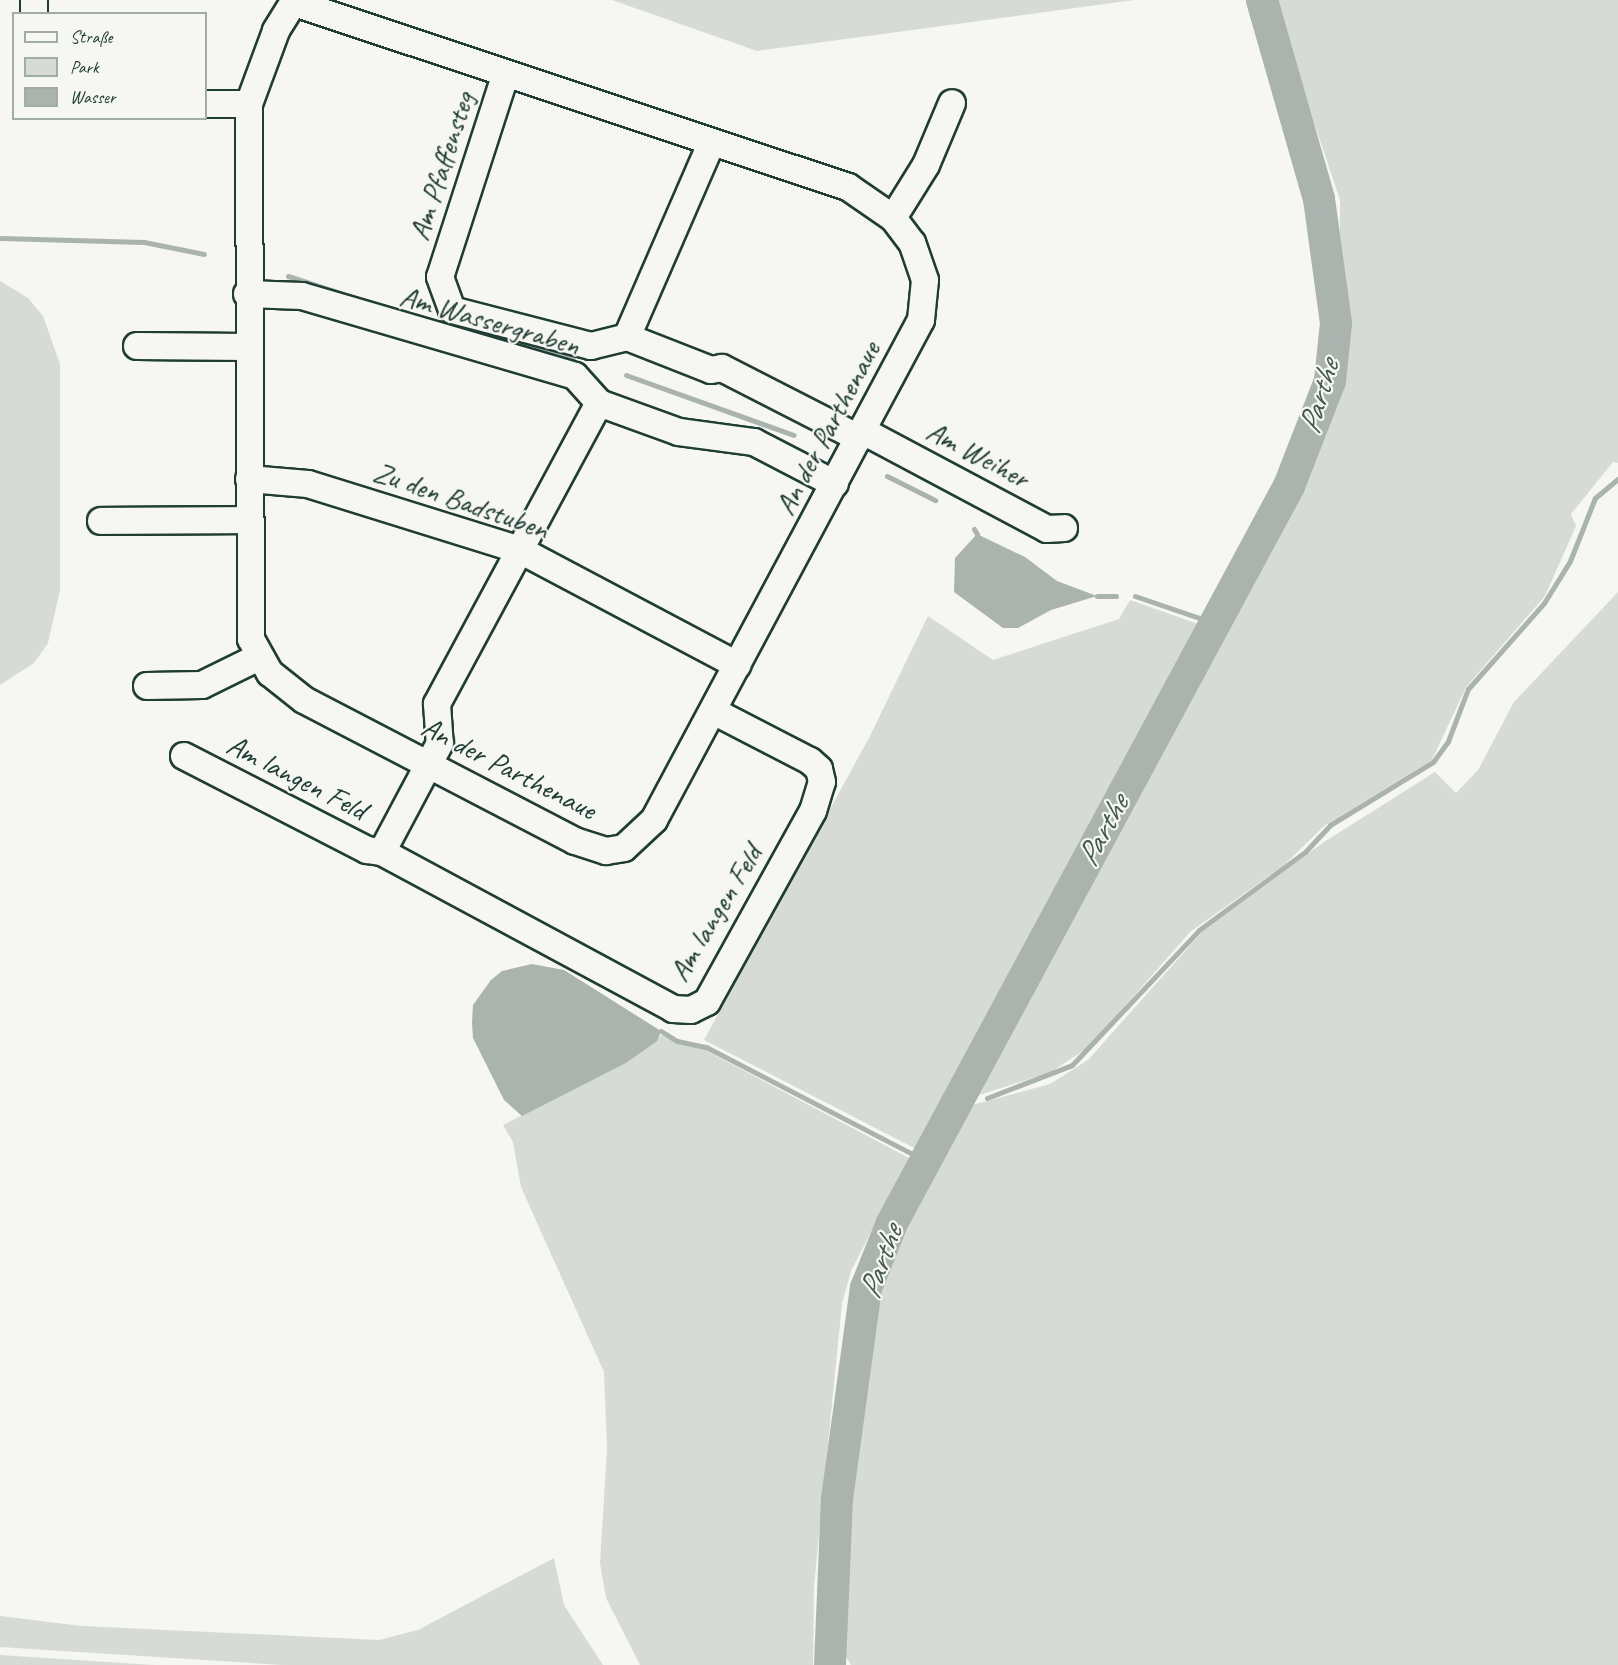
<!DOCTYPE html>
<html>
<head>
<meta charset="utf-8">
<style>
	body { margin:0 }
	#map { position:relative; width:1618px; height:1665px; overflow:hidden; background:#f6f6f2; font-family:Caveat,sans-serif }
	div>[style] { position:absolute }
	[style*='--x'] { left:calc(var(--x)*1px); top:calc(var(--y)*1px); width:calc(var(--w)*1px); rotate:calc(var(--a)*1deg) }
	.green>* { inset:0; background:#d6dbd6 }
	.water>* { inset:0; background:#aab3ae }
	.stream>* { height:5px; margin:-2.5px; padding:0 2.5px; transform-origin:2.5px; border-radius:2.5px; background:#aab3ae }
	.river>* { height:32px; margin:-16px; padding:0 16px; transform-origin:16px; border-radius:16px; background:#aab3ae }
	.roads { filter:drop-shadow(2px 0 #1f3d34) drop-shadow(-2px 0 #1f3d34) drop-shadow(0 2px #1f3d34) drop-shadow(0 -2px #1f3d34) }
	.minor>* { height:26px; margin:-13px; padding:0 13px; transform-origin:13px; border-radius:13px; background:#f6f6f2 }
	span { translate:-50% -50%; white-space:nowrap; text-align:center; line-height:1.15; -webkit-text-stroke:4.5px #f6f6f2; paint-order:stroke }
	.street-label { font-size:30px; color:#1f3d34 }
	.water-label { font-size:32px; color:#425a52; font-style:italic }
	.legend { position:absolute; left:12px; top:12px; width:195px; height:108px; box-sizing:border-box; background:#f6f6f2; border:2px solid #a0aca6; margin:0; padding:8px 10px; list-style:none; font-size:18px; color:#1f3d34 }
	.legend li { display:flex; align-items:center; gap:12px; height:30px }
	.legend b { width:30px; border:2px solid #a0aca6 }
</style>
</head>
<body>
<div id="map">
	<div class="green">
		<i style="clip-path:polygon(612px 0,1134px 0,757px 51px)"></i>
		<i style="clip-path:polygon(1273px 0,1618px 0,1618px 463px,1613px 462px,1571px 514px,1576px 526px,1545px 596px,1466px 687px,1432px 760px,1324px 826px,1283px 866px,1190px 932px,1089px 1047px,1051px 1072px,964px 1100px,1249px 589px,1301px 482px,1332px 389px,1339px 315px,1340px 200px)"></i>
		<i style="clip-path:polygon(0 281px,28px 298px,43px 316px,60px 364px,60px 590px,48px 643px,34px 663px,0 685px)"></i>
		<i style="clip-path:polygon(1618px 592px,1618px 1665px,851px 1665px,839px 1645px,841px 1531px,873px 1285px,961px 1108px,1050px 1084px,1088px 1060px,1203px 931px,1324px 842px,1435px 772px,1456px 793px,1478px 770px,1514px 702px)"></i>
		<i style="clip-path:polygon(1130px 600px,1207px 627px,922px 1152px,704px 1040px,870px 736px,928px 616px,993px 660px,1119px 619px)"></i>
		<i style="clip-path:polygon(661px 1035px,701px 1048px,909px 1158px,851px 1271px,842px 1303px,814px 1586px,813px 1665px,640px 1665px,606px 1598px,600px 1563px,607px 1450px,604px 1372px,521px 1187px,513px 1142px,503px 1125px,626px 1063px)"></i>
		<i style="clip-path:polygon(554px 1558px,564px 1605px,603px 1665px,282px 1665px,0 1647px,0 1616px,82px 1626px,379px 1640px,418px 1630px)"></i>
		<i style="clip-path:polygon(0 1655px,138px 1664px,155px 1665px,0 1665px)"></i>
	</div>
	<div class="water">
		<i style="clip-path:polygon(977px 534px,1025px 557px,1057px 581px,1097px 596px,1051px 610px,1018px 628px,1003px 628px,954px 592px,955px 558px)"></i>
		<i style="clip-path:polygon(532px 964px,564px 970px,661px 1031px,657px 1041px,626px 1063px,522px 1116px,504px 1100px,473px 1038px,472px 1023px,473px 1005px,491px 980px,502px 971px)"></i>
	</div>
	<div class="stream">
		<i style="--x:0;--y:238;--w:144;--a:1.6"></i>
		<i style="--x:144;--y:242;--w:61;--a:11.3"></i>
		<i style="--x:288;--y:276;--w:97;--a:18.1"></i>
		<i style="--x:453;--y:327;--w:124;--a:14.9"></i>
		<i style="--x:626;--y:375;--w:178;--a:19.7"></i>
		<i style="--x:887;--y:476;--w:54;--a:26.6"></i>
		<i style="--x:974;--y:529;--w:6;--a:59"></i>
		<i style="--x:1097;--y:596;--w:19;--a:0"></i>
		<i style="--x:1135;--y:596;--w:87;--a:18.9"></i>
		<i style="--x:661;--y:1031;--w:19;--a:32"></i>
		<i style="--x:677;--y:1041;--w:30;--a:12"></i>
		<i style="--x:706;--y:1047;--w:248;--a:27.4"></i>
		<i style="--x:987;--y:1098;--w:91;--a:-21.2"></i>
		<i style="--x:1072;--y:1065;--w:185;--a:-46.7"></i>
		<i style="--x:1199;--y:930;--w:132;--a:-36.3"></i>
		<i style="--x:1305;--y:852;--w:37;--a:-47"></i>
		<i style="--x:1330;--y:825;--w:121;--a:-31.5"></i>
		<i style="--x:1433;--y:762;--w:26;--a:-54"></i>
		<i style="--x:1448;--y:741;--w:56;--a:-69"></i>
		<i style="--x:1468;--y:689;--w:115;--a:-48.5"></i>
		<i style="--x:1544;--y:603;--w:49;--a:-58.2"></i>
		<i style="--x:1570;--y:561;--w:68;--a:-68.4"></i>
		<i style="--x:1595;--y:498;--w:30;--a:-40"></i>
		<i style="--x:955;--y:1108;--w:13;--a:-18"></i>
	</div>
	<div class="river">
		<i style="--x:830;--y:1665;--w:166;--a:-87.6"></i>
		<i style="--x:837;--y:1499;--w:213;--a:-82.2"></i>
		<i style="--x:866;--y:1288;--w:70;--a:-68.2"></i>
		<i style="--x:892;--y:1223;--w:837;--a:-61.69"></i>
		<i style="--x:1289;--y:486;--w:113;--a:-68.7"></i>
		<i style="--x:1330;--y:381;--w:58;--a:-84.1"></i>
		<i style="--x:1336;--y:323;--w:125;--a:-97.8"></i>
		<i style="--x:1319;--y:199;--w:207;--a:-106"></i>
	</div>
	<div class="roads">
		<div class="minor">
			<i style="--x:295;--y:0;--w:36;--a:122"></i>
			<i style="--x:276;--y:31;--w:78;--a:110.3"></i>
			<i style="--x:249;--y:104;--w:535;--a:89.79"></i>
			<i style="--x:251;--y:639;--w:39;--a:61"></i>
			<i style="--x:270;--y:673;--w:43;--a:38.5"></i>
			<i style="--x:304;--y:700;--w:305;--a:27.5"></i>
			<i style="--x:575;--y:841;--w:33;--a:18"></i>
			<i style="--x:606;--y:851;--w:18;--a:-9"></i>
			<i style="--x:624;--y:848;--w:41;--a:-43"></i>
			<i style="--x:654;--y:820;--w:567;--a:-61.9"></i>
			<i style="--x:921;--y:320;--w:40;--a:-84.3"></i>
			<i style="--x:925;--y:280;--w:39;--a:-109"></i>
			<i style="--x:912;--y:243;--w:31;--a:-127"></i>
			<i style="--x:893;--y:218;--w:55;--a:-145.4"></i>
			<i style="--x:848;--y:187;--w:583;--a:-161.6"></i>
			<i style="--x:34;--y:14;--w:14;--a:-90"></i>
			<i style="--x:505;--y:76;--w:211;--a:107.9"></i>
			<i style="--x:440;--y:277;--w:35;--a:70"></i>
			<i style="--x:452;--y:310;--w:144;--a:14.5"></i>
			<i style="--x:591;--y:346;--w:37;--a:-14"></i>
			<i style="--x:627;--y:337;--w:90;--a:21.4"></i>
			<i style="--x:711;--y:370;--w:11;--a:-10"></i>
			<i style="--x:722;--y:368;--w:154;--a:27.1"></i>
			<i style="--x:206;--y:104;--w:43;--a:0"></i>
			<i style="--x:893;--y:218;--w:62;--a:-58.1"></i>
			<i style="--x:926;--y:165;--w:67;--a:-67.2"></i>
			<i style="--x:247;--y:294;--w:55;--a:2.1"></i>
			<i style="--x:302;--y:296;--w:284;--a:16.3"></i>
			<i style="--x:575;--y:376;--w:36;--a:48"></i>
			<i style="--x:599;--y:403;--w:85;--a:19.9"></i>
			<i style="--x:679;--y:432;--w:76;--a:7.6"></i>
			<i style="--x:754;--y:442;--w:91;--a:27.4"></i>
			<i style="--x:627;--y:337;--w:210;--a:-66.5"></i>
			<i style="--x:137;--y:346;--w:110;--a:0.5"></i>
			<i style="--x:599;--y:403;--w:342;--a:118.3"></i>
			<i style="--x:437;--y:704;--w:39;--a:86"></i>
			<i style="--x:440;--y:743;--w:123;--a:118"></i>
			<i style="--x:382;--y:852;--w:331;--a:28.3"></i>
			<i style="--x:673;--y:1009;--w:18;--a:3"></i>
			<i style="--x:691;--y:1010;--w:18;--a:-27"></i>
			<i style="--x:707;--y:1002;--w:218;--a:-61"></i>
			<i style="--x:813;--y:811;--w:30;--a:-73"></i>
			<i style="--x:822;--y:782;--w:13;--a:-103"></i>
			<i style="--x:819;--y:769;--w:12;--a:-138"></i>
			<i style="--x:810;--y:761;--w:109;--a:-152.7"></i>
			<i style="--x:863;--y:431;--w:208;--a:28"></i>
			<i style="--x:1047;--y:529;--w:17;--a:-3"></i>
			<i style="--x:249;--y:479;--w:59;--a:4.8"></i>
			<i style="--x:308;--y:484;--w:222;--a:17.3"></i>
			<i style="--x:520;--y:550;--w:246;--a:27.9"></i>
			<i style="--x:101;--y:521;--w:147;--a:-0.4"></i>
			<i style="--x:147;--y:686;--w:55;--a:-1"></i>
			<i style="--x:202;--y:685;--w:64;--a:-26.2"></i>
			<i style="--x:184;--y:756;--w:206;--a:27.2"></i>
			<i style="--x:367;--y:850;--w:15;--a:8"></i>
		</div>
	</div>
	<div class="street-label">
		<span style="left:441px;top:166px;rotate:-72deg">Am Pfaffensteg</span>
		<span style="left:490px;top:320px;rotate:16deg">Am Wassergraben</span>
		<span style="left:827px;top:428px;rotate:-62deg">An der Parthenaue</span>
		<span style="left:978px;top:454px;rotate:28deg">Am Weiher</span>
		<span style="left:461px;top:500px;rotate:19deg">Zu den Badstuben</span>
		<span style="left:509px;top:768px;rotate:27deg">An der Parthenaue</span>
		<span style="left:297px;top:777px;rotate:27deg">Am langen Feld</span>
		<span style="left:715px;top:913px;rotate:-59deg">Am langen Feld</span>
	</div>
	<div class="water-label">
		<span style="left:1319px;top:397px;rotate:-74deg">Parthe</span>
		<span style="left:1103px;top:831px;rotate:-62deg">Parthe</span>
		<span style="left:881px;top:1262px;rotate:-71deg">Parthe</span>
	</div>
	<ul class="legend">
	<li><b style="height:8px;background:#f6f6f2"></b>Straße</li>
	<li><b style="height:16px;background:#d6dbd6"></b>Park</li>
	<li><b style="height:16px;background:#aab3ae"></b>Wasser</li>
	</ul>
</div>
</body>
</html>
